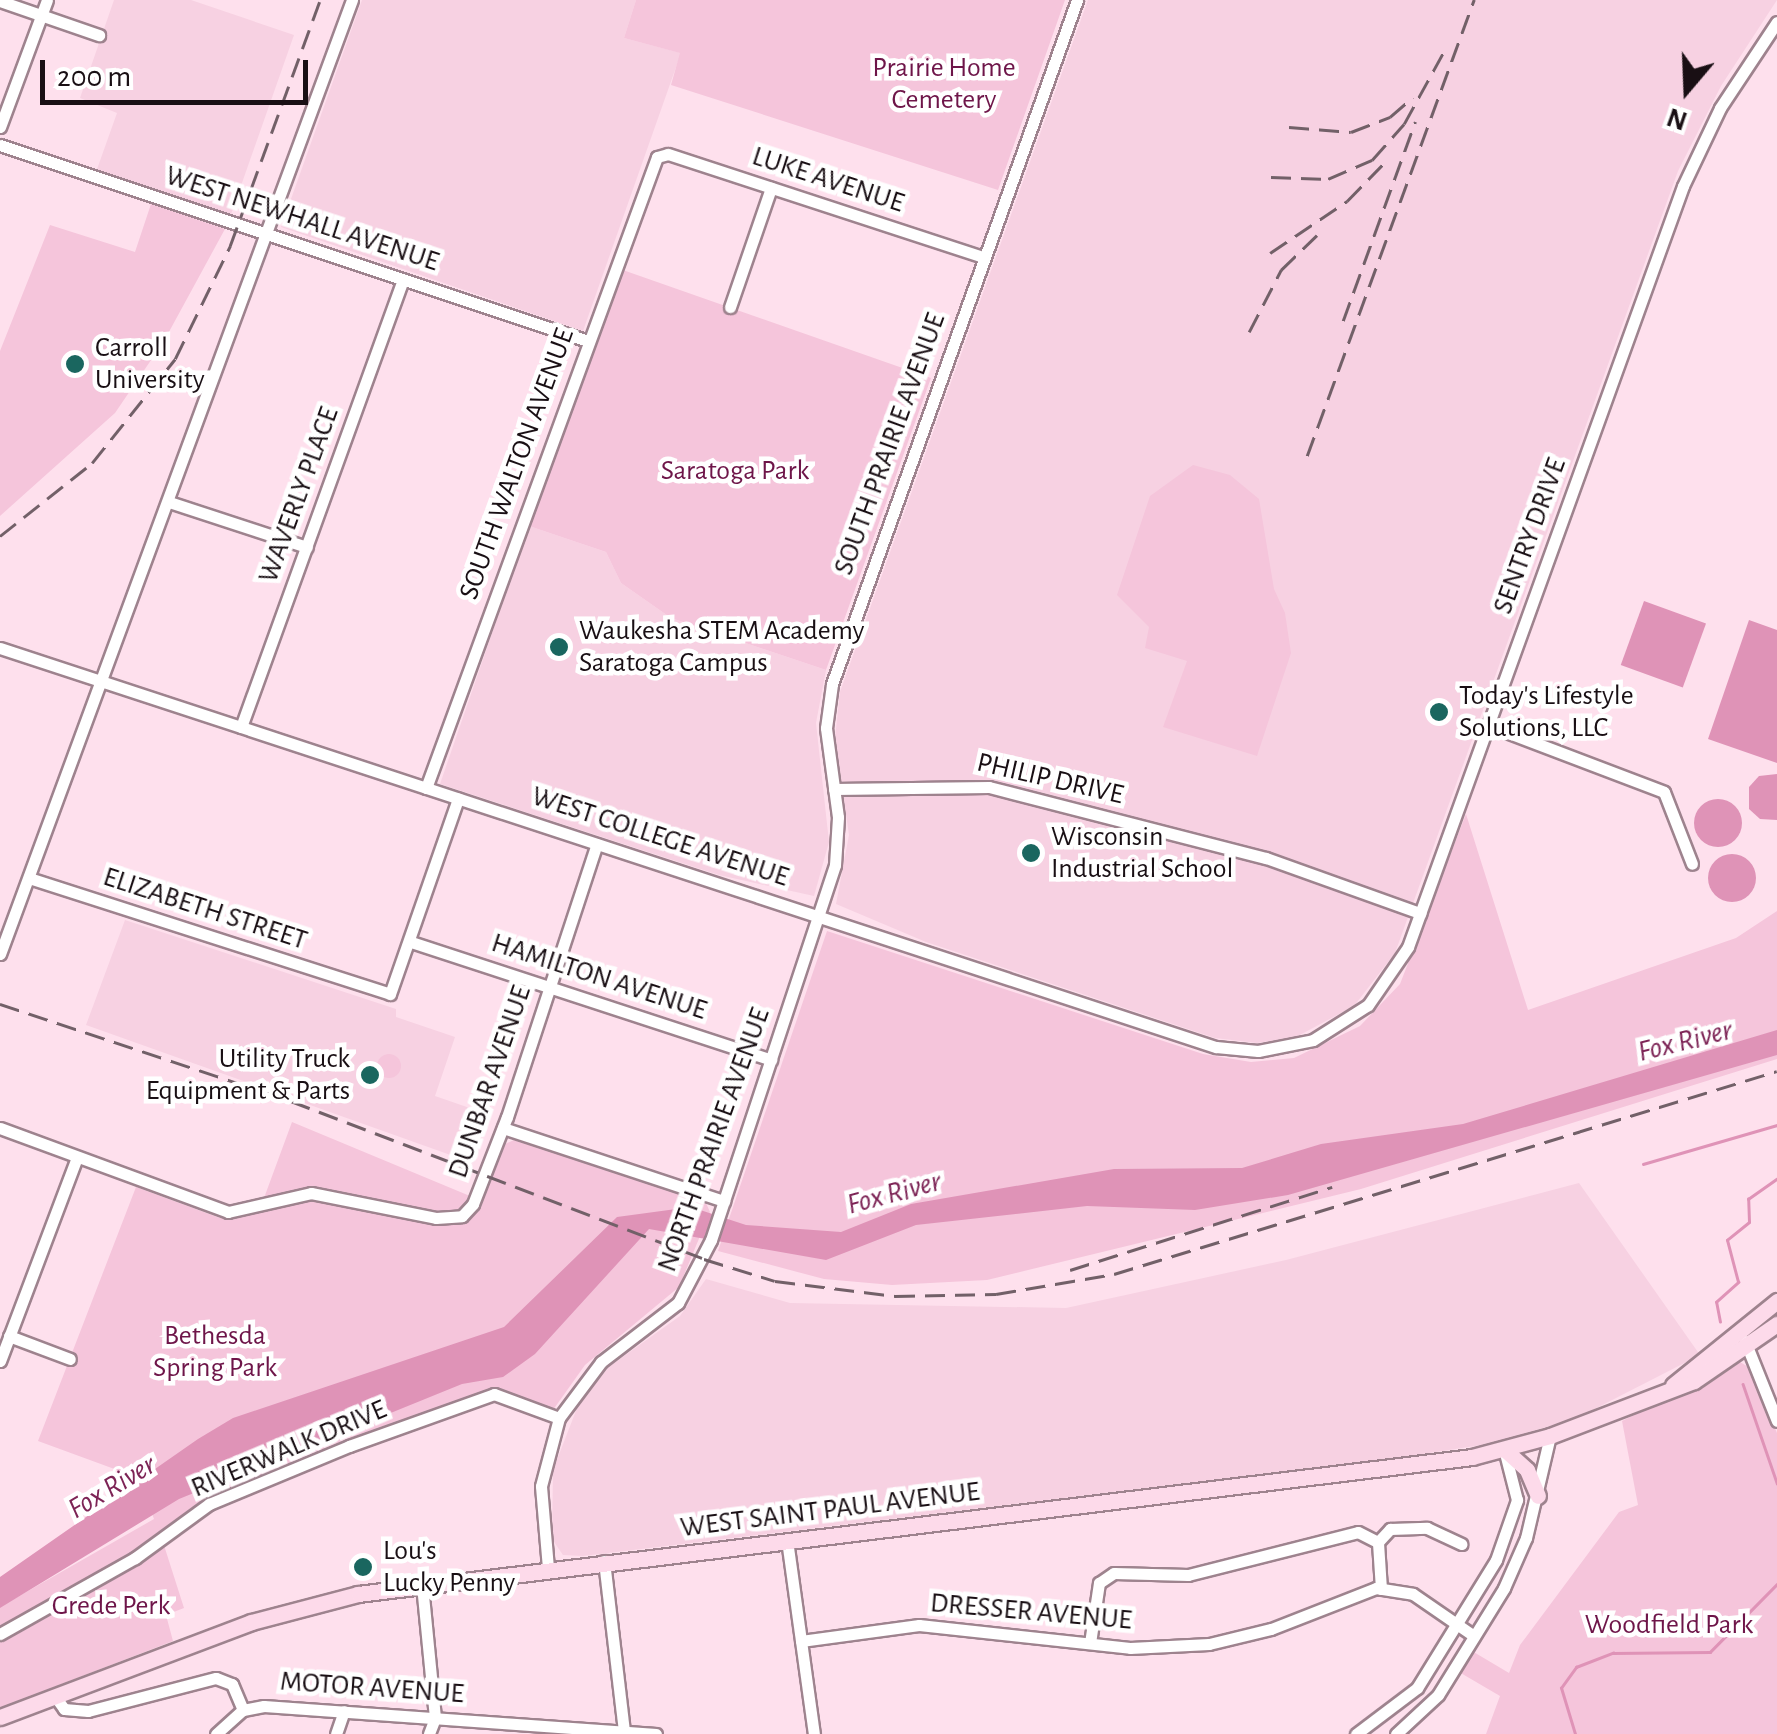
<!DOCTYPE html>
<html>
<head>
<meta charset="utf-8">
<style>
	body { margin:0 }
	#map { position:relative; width:1777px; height:1734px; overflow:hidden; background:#fee0ed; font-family:"Alegreya Sans",sans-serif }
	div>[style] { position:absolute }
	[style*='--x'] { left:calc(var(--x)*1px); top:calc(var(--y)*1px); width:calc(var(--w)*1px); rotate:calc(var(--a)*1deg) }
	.built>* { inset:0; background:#f7d1e2 }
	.green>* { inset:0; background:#f5c5db }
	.round { border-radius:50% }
	.forest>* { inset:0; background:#df93b7; transform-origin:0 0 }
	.stream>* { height:2.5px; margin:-1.25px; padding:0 1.25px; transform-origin:1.25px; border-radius:1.25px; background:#df93b7 }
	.roads { filter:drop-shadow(2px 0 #9e838e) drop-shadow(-2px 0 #9e838e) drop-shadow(0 2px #9e838e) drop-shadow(0 -2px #9e838e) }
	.minor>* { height:11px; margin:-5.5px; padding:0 5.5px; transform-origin:5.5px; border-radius:5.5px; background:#fff }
	.major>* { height:15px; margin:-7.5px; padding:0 7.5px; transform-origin:7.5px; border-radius:7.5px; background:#fddaea }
	.rail>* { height:2.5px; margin-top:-1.25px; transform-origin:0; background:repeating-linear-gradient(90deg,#726068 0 20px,transparent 0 30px) }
	.dots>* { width:28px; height:28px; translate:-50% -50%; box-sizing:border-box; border:5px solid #fff; border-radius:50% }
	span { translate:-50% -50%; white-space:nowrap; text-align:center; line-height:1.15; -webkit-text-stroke:9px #fff; paint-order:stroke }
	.park-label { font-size:28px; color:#6e1549 }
	.street-label { font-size:28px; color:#190f14 }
	.poi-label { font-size:28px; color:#190f14 }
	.left { translate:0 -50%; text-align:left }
	.right { translate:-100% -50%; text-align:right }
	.water-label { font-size:30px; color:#7d2456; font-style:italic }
	.north { position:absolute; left:1637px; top:40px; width:100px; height:100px; -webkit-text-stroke:8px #fff; paint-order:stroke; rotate:199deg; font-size:28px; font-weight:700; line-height:40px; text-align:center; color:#190f14 }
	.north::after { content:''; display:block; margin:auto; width:35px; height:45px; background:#190f14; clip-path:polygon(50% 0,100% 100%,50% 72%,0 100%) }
	.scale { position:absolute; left:40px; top:60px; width:268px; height:45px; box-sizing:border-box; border:5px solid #190f14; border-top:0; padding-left:12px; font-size:30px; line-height:35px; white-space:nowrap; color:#190f14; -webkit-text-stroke:8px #fff; paint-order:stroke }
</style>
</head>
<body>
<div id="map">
	<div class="built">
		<i style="clip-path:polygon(114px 0,191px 0,294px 35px,230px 217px,96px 172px,117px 113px,80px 98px)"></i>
		<i style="clip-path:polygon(362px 0,636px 0,624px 38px,681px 53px,583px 331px,281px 227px)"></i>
		<i style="clip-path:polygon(1088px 0,1777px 0,1721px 86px,1678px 171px,1395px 953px,1354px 1006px,1296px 1037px,1257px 1043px,1215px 1038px,926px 942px,836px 904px,849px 835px,835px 738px,840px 692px)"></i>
		<i style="clip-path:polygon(529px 526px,606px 552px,621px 583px,671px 618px,826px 670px,816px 723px,829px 842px,814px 896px,719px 875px,440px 784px)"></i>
		<i style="clip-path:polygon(125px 920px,396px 1009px,396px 1017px,455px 1037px,435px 1096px,490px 1115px,473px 1163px,86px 1025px)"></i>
		<i style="clip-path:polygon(1579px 1183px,1700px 1355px,1577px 1418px,1488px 1444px,1403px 1457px,583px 1556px,563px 1555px,552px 1539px,553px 1470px,579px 1403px,610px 1366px,680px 1316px,706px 1279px,790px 1303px,1066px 1308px,1286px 1260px)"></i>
	</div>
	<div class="green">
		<i style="clip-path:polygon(636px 0,1065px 0,998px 190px,671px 85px,680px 53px,624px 38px)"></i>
		<i style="clip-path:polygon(151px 204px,225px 229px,164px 341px,115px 413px,0 516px,0 351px,50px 225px,135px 252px)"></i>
		<i style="clip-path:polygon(620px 269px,931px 378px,826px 670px,671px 618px,621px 583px,606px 552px,529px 526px)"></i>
		<i style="clip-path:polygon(1193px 465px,1230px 475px,1259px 499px,1274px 589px,1285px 613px,1291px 653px,1257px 756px,1163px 727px,1187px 661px,1145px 648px,1149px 627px,1117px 595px,1150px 496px)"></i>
		<i style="clip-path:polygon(1466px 814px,1528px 1010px,1736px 938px,1777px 911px,1777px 1059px,1361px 1189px,987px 1280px,892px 1285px,824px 1279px,718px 1251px,827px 931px,1203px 1054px,1251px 1062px,1294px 1058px,1360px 1026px,1400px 984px)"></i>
		<i class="round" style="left:377px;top:1054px;width:24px;height:24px"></i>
		<i style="clip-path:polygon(292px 1122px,482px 1201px,505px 1144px,514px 1140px,706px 1203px,710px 1212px,679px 1287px,585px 1365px,553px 1410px,498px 1390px,230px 1491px,162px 1539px,184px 1608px,166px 1615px,173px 1641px,0 1708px,0 1607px,154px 1519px,139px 1478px,38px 1441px,136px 1187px,220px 1218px,269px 1210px,264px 1198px)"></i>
		<i style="clip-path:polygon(1740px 1362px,1750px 1368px,1777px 1433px,1777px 1734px,1486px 1734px,1500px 1696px,1459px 1672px,1472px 1651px,1509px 1673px,1520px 1645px,1619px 1512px,1638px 1505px,1622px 1421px)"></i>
	</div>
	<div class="forest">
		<i style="left:1644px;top:601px;width:66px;height:68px;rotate:20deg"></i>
		<i style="clip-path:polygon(1749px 620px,1777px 630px,1777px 763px,1708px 739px)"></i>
		<i style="clip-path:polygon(1777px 774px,1777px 820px,1760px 819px,1749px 809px,1749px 787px,1759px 776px)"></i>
		<i class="round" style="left:1694px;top:799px;width:48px;height:48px"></i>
		<i class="round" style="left:1708px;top:854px;width:48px;height:48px"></i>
		<i style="clip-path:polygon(1777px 1030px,1777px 1055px,1288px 1195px,1195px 1210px,1087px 1206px,916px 1225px,826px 1260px,649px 1229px,535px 1354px,503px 1377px,462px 1384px,179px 1499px,0 1608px,0 1577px,198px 1439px,233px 1418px,504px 1327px,617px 1217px,691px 1207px,746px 1225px,841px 1232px,911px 1204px,1114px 1169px,1242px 1168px,1321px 1144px,1463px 1124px)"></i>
	</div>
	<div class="stream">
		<i style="--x:1643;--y:1164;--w:140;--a:-16.2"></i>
		<i style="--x:1720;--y:1322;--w:20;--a:-101"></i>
		<i style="--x:1716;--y:1302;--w:30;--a:-42"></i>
		<i style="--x:1738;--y:1282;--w:43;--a:-104.7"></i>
		<i style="--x:1727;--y:1240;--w:28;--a:-39"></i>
		<i style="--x:1749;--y:1222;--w:23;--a:-92"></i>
		<i style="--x:1748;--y:1199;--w:35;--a:-35"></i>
		<i style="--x:1743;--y:1384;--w:105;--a:71"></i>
		<i style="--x:1575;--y:1734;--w:48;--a:-106.9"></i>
		<i style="--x:1561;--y:1688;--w:26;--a:-54"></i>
		<i style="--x:1576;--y:1667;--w:40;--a:-21"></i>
		<i style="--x:1613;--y:1653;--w:97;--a:-0.6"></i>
		<i style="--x:1710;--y:1652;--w:95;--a:-45.4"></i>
	</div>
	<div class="roads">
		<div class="minor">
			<i style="--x:0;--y:1;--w:105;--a:19"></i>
			<i style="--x:0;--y:127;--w:135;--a:-69.7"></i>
			<i style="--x:0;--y:145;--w:620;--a:18.43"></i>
			<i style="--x:730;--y:307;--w:126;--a:-71"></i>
			<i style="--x:169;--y:502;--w:145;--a:18.1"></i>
			<i style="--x:0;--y:648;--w:1280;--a:18.17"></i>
			<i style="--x:1216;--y:1047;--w:42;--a:5.4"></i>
			<i style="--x:1258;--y:1051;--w:56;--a:-11.3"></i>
			<i style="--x:1313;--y:1040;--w:65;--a:-32.5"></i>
			<i style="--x:1368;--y:1005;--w:70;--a:-55.4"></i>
			<i style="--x:1408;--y:947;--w:809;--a:-70.13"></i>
			<i style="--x:1683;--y:186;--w:86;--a:-64.6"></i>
			<i style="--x:1720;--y:108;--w:103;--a:-56.5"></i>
			<i style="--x:1488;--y:725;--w:188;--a:20.8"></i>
			<i style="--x:1664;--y:792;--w:77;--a:68.7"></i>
			<i style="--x:241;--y:727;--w:476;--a:-70.1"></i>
			<i style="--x:426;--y:788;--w:672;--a:-69.89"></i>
			<i style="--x:657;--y:157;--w:11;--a:-15"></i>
			<i style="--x:668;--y:154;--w:332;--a:18.1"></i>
			<i style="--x:834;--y:789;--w:155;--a:-0.7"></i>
			<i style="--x:989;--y:787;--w:286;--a:14.4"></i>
			<i style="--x:1266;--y:858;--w:164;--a:19.7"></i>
			<i style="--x:29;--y:878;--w:379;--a:17.8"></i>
			<i style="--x:390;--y:994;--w:207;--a:-70.8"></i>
			<i style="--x:411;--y:942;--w:379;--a:18.1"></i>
			<i style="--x:0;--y:954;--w:1017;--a:-69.75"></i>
			<i style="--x:0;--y:1128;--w:243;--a:20.2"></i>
			<i style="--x:228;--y:1212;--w:85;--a:-12.9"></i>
			<i style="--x:311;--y:1193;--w:127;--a:11.3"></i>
			<i style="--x:436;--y:1218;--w:26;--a:-4"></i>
			<i style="--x:462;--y:1216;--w:16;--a:-47"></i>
			<i style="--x:473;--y:1204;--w:93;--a:-68.7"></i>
			<i style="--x:507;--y:1117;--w:287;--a:-71.8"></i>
			<i style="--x:503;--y:1128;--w:233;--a:18.3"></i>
			<i style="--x:9;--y:1336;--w:65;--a:20.7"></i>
			<i style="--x:1745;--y:1341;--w:86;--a:68.2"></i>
			<i style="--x:0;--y:1361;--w:218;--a:-69.3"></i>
			<i style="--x:787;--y:1540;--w:196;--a:82.1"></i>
			<i style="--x:604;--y:1561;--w:171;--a:83.3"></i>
			<i style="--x:548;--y:1568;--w:82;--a:-94.9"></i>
			<i style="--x:541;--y:1486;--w:70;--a:-75.2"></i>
			<i style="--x:559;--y:1418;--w:70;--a:-53.1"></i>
			<i style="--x:601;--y:1362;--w:97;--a:-37.5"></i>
			<i style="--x:678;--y:1303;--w:71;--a:-62.4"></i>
			<i style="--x:711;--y:1240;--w:395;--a:-71.7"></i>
			<i style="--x:835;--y:865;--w:48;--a:-86.4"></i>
			<i style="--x:838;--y:817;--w:90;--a:-97.7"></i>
			<i style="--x:826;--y:728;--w:44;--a:-82.2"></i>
			<i style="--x:832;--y:684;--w:727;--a:-70.29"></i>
			<i style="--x:422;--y:1585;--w:134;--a:84.4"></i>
			<i style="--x:435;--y:1718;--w:17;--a:111"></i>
			<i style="--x:1381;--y:1589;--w:47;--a:-93.7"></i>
			<i style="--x:1378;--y:1542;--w:18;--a:-47"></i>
			<i style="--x:1390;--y:1529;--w:37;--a:-2"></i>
			<i style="--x:1427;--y:1528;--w:38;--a:25"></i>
			<i style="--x:0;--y:1634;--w:155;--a:-29.4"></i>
			<i style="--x:135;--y:1558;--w:92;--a:-36.1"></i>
			<i style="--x:209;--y:1504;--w:152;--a:-22.5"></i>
			<i style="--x:349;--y:1446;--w:154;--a:-19.7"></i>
			<i style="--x:494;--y:1394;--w:69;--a:20.3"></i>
			<i style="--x:801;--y:1641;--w:119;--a:-7.7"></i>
			<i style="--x:919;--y:1625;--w:212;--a:6.2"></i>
			<i style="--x:1130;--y:1648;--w:79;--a:-2.9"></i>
			<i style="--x:1209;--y:1644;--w:64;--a:-13.6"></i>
			<i style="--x:1271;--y:1629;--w:113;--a:-21.3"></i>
			<i style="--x:1376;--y:1588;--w:37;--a:9"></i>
			<i style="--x:1413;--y:1594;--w:74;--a:34.5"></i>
			<i style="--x:1090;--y:1643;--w:61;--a:-81.5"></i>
			<i style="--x:1099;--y:1583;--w:18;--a:-34"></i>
			<i style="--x:1114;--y:1573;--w:74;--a:1.5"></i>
			<i style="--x:1188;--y:1575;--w:175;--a:-14.2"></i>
			<i style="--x:1358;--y:1532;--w:22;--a:27"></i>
			<i style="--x:55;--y:1696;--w:16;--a:55"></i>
			<i style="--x:64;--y:1709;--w:24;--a:5"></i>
			<i style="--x:88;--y:1711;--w:132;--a:-14.5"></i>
			<i style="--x:216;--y:1678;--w:17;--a:21"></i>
			<i style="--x:232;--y:1684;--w:28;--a:67"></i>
			<i style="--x:216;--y:1734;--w:36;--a:-42"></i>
			<i style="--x:243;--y:1710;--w:21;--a:-11"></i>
			<i style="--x:264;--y:1706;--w:393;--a:4.1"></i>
			<i style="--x:336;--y:1734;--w:24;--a:-71"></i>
			<i style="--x:1356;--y:1734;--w:76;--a:-37"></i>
			<i style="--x:1417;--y:1688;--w:150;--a:-58.3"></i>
			<i style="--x:1496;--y:1560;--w:64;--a:-70.7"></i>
			<i style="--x:1517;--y:1500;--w:53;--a:-104.3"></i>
			<i style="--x:1396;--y:1734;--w:57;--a:-42.9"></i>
			<i style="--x:1438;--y:1695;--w:126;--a:-58.3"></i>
			<i style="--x:1504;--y:1588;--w:55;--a:-66.3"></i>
			<i style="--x:1526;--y:1538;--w:105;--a:-76.8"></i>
		</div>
		<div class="major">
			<i style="--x:1673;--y:1385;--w:134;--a:-38.9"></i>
			<i style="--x:1504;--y:1449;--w:31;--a:42"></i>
			<i style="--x:1527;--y:1470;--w:28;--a:67"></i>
			<i style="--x:0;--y:1717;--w:268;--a:-20.7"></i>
			<i style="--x:251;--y:1622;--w:111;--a:-14.7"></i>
			<i style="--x:358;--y:1594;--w:1122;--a:-7.01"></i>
			<i style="--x:1472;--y:1457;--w:81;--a:-15.1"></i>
			<i style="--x:1550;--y:1436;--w:154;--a:-20.9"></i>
			<i style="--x:1694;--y:1381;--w:101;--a:-34.5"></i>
		</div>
	</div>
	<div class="rail">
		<i style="--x:1289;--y:127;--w:62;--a:4.6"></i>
		<i style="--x:1351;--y:132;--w:42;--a:-21"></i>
		<i style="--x:1390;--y:117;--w:30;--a:-41"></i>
		<i style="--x:1271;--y:177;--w:57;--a:2"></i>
		<i style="--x:1328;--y:179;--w:48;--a:-23.4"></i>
		<i style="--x:1372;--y:160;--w:48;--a:-48.4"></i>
		<i style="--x:1404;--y:124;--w:81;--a:-61.2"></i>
		<i style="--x:1270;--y:253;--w:93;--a:-34"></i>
		<i style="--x:1347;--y:201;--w:57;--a:-45.7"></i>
		<i style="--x:1343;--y:321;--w:212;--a:-70.1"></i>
		<i style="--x:1249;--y:332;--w:70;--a:-62.7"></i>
		<i style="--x:1281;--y:270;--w:50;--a:-44.2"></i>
		<i style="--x:1307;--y:456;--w:486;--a:-69.9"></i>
		<i style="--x:0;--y:536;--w:117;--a:-38.4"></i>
		<i style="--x:92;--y:463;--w:133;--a:-51.4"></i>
		<i style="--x:175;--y:359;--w:126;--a:-64"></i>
		<i style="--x:230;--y:246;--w:262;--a:-69.9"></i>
		<i style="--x:0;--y:1004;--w:307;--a:18.4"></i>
		<i style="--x:291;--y:1101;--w:442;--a:20.9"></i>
		<i style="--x:704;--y:1259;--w:74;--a:17.2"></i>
		<i style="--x:775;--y:1281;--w:121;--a:7.1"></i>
		<i style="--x:895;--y:1296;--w:101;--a:-1.1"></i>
		<i style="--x:996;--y:1294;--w:120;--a:-9.6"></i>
		<i style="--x:1114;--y:1274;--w:693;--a:-17.02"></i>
		<i style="--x:1070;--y:1270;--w:275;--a:-17.6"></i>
	</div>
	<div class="dots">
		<i style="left:75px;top:364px;background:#1a665f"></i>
		<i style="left:559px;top:647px;background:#1a665f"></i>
		<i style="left:1439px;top:712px;background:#1a665f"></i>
		<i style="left:1031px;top:853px;background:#1a665f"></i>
		<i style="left:370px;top:1075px;background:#1a665f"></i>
		<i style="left:363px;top:1567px;background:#1a665f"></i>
	</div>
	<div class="park-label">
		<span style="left:944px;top:84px">Prairie Home<br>Cemetery</span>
		<span style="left:735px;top:471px">Saratoga Park</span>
		<span style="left:215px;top:1352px">Bethesda<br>Spring Park</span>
		<span style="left:111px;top:1606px">Grede Perk</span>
		<span style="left:1669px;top:1625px">Woodfield Park</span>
	</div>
	<div class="street-label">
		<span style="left:828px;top:180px;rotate:18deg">LUKE AVENUE</span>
		<span style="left:302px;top:219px;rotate:18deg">WEST NEWHALL AVENUE</span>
		<span style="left:890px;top:444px;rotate:-70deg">SOUTH PRAIRIE AVENUE</span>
		<span style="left:517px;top:464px;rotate:-70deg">SOUTH WALTON AVENUE</span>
		<span style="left:299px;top:495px;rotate:-70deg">WAVERLY PLACE</span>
		<span style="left:1530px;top:536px;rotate:-70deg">SENTRY DRIVE</span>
		<span style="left:1050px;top:779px;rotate:13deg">PHILIP DRIVE</span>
		<span style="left:660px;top:837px;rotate:18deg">WEST COLLEGE AVENUE</span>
		<span style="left:205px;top:909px;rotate:18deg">ELIZABETH STREET</span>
		<span style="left:599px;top:977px;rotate:18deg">HAMILTON AVENUE</span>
		<span style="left:490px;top:1082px;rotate:-71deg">DUNBAR AVENUE</span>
		<span style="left:714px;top:1140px;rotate:-70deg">NORTH PRAIRIE AVENUE</span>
		<span style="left:289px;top:1449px;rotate:-23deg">RIVERWALK DRIVE</span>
		<span style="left:830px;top:1510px;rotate:-7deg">WEST SAINT PAUL AVENUE</span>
		<span style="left:1031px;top:1612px;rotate:5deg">DRESSER AVENUE</span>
		<span style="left:372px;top:1688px;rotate:4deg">MOTOR AVENUE</span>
	</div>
	<div class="poi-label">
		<span class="left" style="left:95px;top:364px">Carroll<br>University</span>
		<span class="left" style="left:579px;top:647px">Waukesha STEM Academy<br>Saratoga Campus</span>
		<span class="left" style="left:1459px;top:712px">Today's Lifestyle<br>Solutions, LLC</span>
		<span class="left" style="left:1051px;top:853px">Wisconsin<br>Industrial School</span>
		<span class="right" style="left:350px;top:1075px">Utility Truck<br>Equipment &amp; Parts</span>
		<span class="left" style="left:383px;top:1567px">Lou's<br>Lucky Penny</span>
	</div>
	<div class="water-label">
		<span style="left:1685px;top:1041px;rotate:-14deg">Fox River</span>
		<span style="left:894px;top:1193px;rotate:-15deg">Fox River</span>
		<span style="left:112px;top:1487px;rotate:-31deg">Fox River</span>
	</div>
	<div class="north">N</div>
	<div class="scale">200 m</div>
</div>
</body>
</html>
